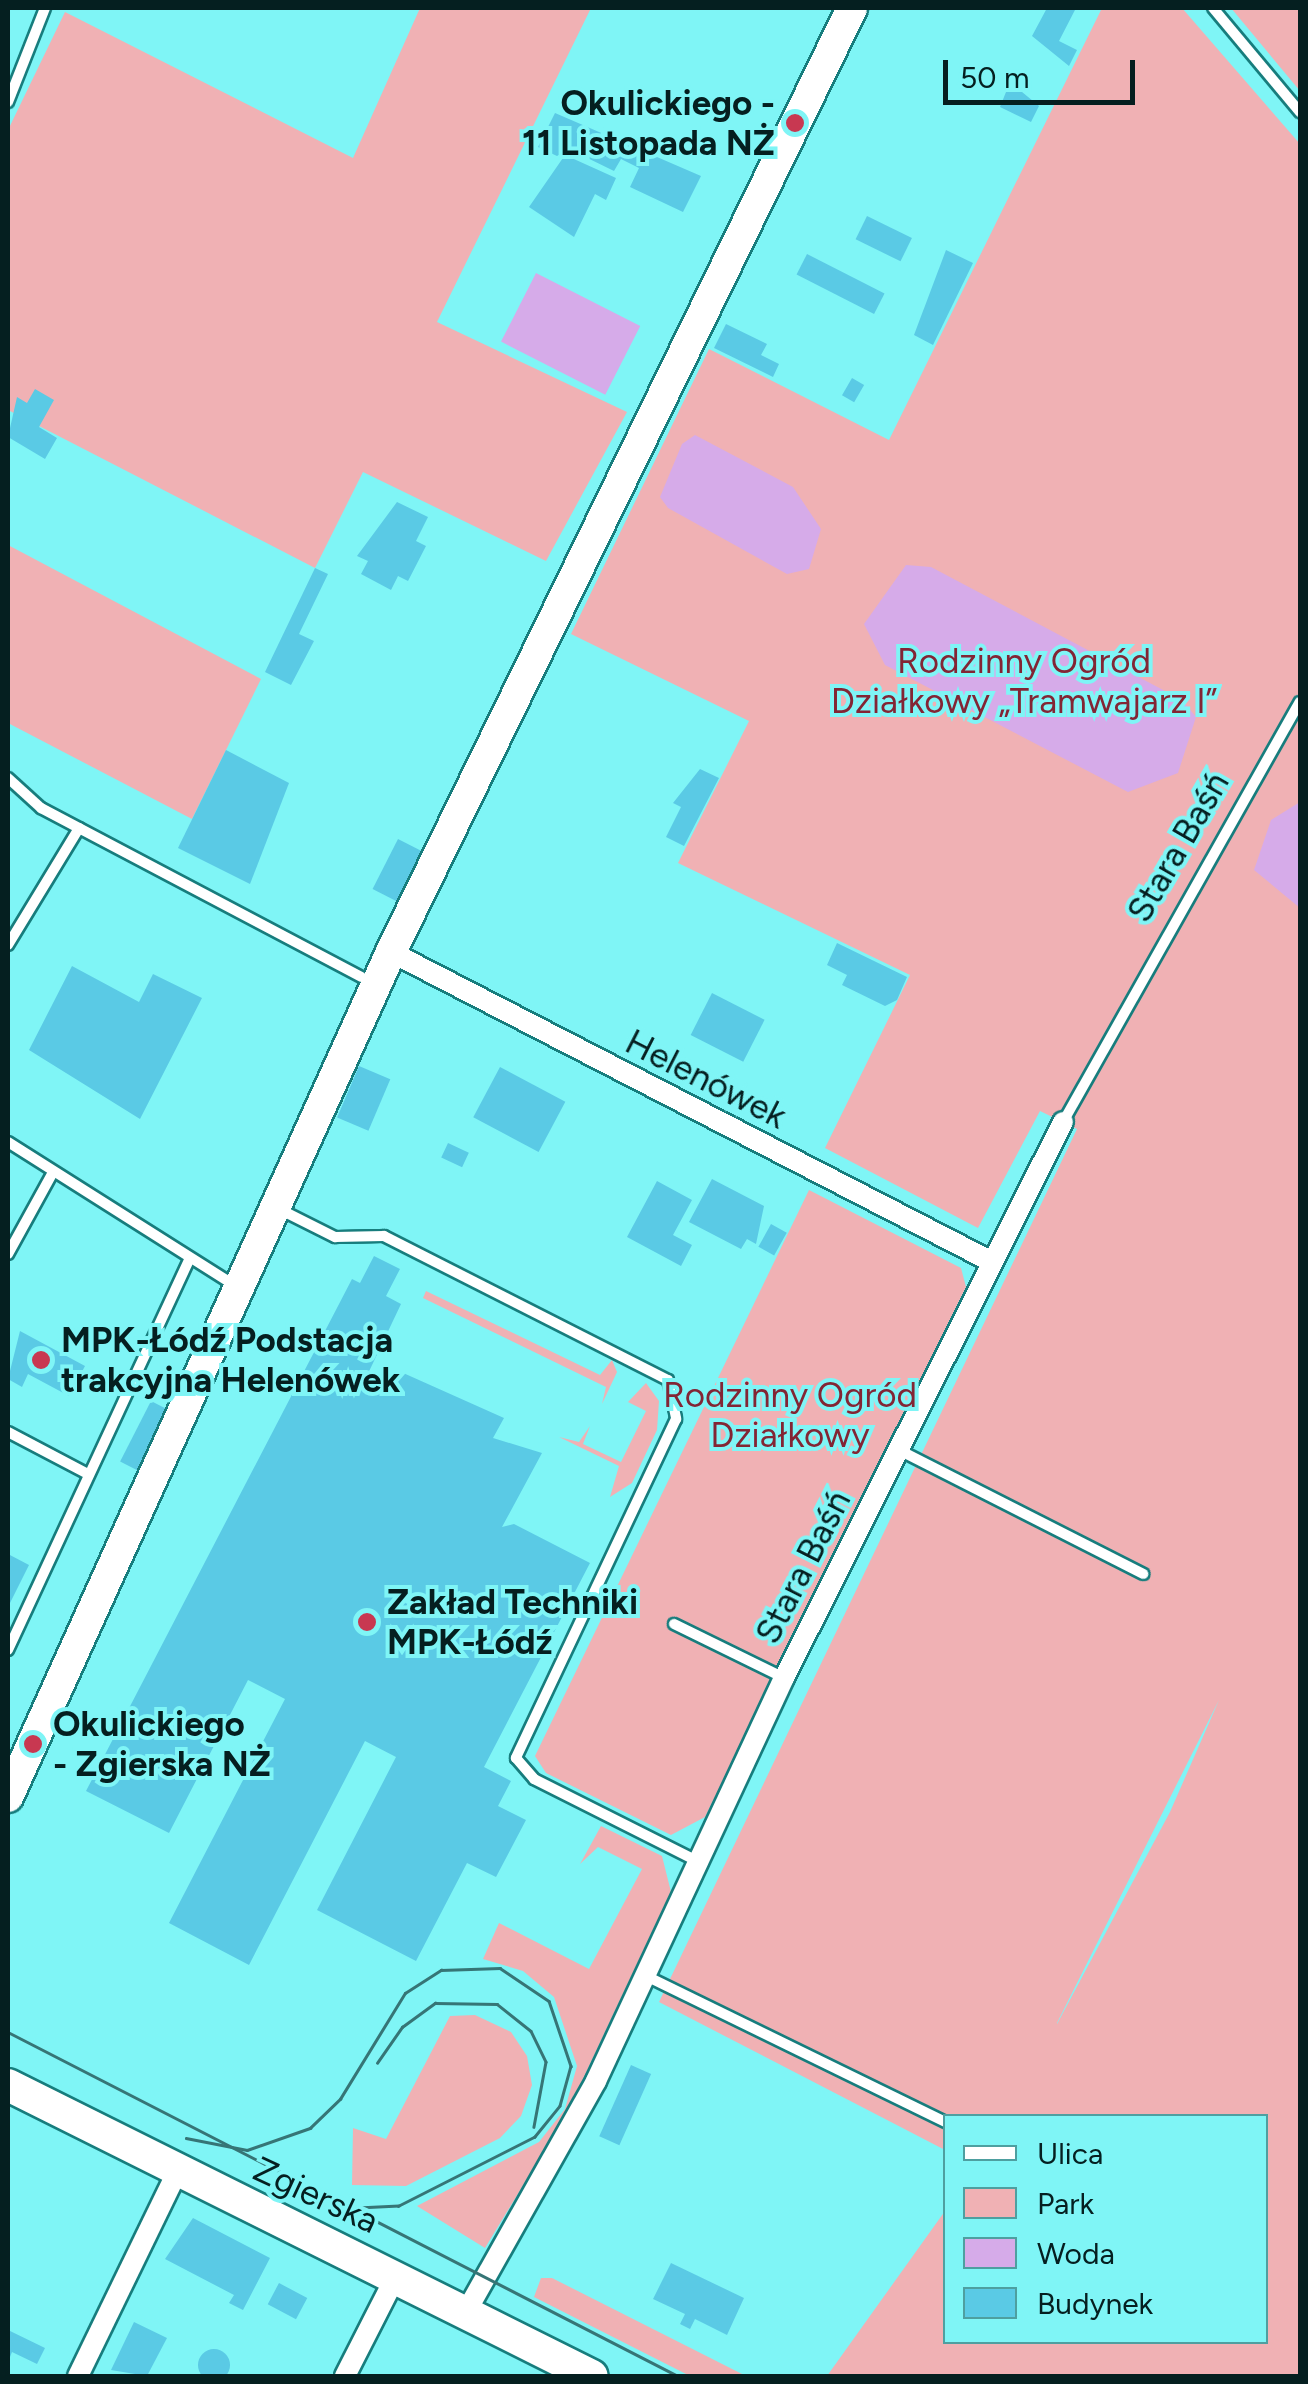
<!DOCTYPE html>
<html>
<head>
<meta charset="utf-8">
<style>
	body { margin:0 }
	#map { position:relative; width:1308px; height:2384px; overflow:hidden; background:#7ff5f6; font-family:Figtree,sans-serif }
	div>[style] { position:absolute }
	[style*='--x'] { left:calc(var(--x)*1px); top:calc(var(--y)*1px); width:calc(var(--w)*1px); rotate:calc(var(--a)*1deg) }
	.green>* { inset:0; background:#f0b1b4 }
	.water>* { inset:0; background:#d6abe9; transform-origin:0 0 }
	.building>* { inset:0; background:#5acae5; transform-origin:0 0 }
	.round { border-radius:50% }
	.roads { filter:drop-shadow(2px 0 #177d7d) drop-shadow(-2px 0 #177d7d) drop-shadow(0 2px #177d7d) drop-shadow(0 -2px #177d7d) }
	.lane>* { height:10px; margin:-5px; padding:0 5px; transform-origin:5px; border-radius:5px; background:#fff }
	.street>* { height:20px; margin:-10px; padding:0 10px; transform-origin:10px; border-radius:10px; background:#fff }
	.secondary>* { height:30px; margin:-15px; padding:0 15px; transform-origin:15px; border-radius:15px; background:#fff }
	.primary>* { height:32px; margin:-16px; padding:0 16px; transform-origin:16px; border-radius:16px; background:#fff }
	.tram>* { height:2.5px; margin:-1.25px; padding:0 1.25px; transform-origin:1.25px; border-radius:1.25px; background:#367576 }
	.dots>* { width:28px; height:28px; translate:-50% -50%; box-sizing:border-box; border:5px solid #7ff5f6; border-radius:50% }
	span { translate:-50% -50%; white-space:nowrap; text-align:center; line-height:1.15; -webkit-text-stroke:8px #7ff5f6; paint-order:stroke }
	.poi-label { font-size:35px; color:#051f20; font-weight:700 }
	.right { translate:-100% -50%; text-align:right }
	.left { translate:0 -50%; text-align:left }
	.park-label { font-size:35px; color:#832534 }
	.street-label { font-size:35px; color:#051f20 }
	.frame { position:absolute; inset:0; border:10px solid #051f20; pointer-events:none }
	.legend { position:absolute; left:943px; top:2114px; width:325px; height:230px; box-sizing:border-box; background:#7ff5f6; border:2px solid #4e9fa0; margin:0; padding:12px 18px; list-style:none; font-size:30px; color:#051f20 }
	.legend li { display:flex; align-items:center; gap:20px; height:50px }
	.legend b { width:50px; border:2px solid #4e9fa0 }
	.scale { position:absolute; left:943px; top:60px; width:192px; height:45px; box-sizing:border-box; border:5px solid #051f20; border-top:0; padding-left:12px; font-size:30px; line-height:35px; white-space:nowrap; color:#051f20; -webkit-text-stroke:8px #7ff5f6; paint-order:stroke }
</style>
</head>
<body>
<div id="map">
	<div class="green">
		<i style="clip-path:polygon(420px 8px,591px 8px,437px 322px,627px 412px,546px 561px,363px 472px,315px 568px,8px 410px,8px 130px,65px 12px,353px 158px)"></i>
		<i style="clip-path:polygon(evenodd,1102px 8px,1182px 8px,1300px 144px,1300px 2376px,827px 2376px,945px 2211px,946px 2342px,1266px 2342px,1266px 2116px,946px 2116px,945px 2150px,659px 2002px,1077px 1129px,1040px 1111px,978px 1228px,825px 1148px,910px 975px,678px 863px,749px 721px,571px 634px,709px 349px,889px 440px,1102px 8px,1219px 1700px,1170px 1812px,1057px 2024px,1057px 2023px,1219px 1700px)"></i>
		<i style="clip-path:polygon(1231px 8px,1300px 8px,1300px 91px)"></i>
		<i style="clip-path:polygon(8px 545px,261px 679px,192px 819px,8px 723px)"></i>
		<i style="clip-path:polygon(809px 1190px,961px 1268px,966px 1287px,705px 1817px,671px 1835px,546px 1773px,535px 1756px)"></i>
		<i style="clip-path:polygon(426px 1291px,600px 1375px,612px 1360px,617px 1372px,602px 1404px,606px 1387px,423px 1298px)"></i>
		<i style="clip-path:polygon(646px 1383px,659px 1401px,657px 1430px,632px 1483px,610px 1497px,619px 1466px,559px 1437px,579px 1442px,590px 1426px,583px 1444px,621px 1462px,646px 1411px,628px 1402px)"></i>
		<i style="clip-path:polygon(601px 1826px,662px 1856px,671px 1892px,567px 2113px,485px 2248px,417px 2206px,539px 2142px,565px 2109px,577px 2066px,554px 1997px,523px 1971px,483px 1959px,499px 1923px,589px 1969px,642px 1869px,598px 1847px,580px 1864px)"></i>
		<i style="clip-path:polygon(475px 2015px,511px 2032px,527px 2056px,532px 2085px,521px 2116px,500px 2138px,406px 2186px,352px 2185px,353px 2128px,386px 2139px,450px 2016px)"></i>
		<i style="clip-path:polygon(541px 2278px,552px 2278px,746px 2376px,690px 2376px,534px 2297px)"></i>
	</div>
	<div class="water">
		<i style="left:536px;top:273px;width:117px;height:77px;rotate:27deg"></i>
		<i style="clip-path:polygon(695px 435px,793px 487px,821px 529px,809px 569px,787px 574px,668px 508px,660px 497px,682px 444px)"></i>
		<i style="clip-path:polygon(906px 565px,931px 567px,1182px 700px,1196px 717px,1178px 773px,1128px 792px,885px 665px,864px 624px)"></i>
		<i style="clip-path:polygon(1300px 802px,1300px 908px,1254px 870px,1271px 820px)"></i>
	</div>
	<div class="building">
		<i style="clip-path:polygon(1047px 8px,1076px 8px,1059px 41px,1077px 50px,1069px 66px,1032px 36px)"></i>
		<i style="clip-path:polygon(1010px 82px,1039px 106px,1031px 122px,1000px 107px)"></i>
		<i style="clip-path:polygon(555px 113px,701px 176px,683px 212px,630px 187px,639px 168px,621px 159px,614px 171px,569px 149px,557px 156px,538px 147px)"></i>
		<i style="clip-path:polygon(565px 155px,616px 178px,606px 200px,595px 194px,574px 237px,529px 207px)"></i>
		<i style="left:867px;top:216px;width:50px;height:26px;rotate:26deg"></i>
		<i style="clip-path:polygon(946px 250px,973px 263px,933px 345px,914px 335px)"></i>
		<i style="left:807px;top:254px;width:87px;height:23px;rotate:27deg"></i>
		<i style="clip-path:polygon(726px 324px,767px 344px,761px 355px,779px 364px,773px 377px,714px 348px)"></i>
		<i style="left:852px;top:378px;width:14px;height:20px;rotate:30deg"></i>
		<i style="clip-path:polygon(35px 389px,54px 400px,39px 427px,57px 438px,45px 459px,8px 437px,17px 397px,27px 403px)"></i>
		<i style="clip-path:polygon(397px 502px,428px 517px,416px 541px,426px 546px,408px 581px,398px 576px,391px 590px,361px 574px,368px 561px,357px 556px)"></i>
		<i style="clip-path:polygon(315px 568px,328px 574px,299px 634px,314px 641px,291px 685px,265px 672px)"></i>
		<i style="clip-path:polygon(226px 750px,289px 783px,250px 884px,178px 848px)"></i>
		<i style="clip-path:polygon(700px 769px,719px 778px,684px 846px,666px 837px,681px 807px,673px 803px)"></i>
		<i style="left:398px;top:839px;width:27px;height:56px;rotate:27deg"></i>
		<i style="clip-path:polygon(837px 943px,907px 977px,897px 1000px,885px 1006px,842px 985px,847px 975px,827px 965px)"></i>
		<i style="clip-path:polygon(72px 966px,139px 1002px,153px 974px,202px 998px,140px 1119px,29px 1050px)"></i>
		<i style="left:712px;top:993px;width:59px;height:47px;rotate:27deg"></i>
		<i style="left:359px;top:1066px;width:34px;height:56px;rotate:23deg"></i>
		<i style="left:500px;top:1067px;width:74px;height:57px;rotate:28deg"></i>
		<i style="left:448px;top:1143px;width:23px;height:16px;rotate:25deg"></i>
		<i style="clip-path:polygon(712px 1179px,764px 1206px,756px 1244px,747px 1239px,741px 1249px,689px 1222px)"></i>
		<i style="clip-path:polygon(657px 1181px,692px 1200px,673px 1235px,692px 1245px,681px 1266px,627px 1237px)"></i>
		<i style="left:771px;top:1224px;width:18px;height:26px;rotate:29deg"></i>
		<i style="clip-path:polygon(374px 1256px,400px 1269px,386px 1296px,401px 1304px,364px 1382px,390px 1395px,401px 1372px,504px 1418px,493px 1438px,542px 1453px,502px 1527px,514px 1524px,590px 1563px,484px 1767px,511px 1781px,498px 1806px,526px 1820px,496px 1877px,467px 1863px,416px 1961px,317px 1910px,396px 1757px,365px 1741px,249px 1965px,169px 1923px,285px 1699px,248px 1680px,169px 1833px,86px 1791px,352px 1279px,360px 1283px)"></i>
		<i style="clip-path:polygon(20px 1331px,85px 1366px,69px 1396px,28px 1374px,22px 1387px,8px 1379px)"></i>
		<i style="left:151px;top:1401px;width:22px;height:68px;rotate:27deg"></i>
		<i style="clip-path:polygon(8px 1554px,29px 1565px,8px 1607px)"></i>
		<i style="left:631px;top:2065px;width:22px;height:78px;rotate:24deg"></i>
		<i style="clip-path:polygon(193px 2218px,270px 2258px,243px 2310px,229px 2303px,234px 2295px,165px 2259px)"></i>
		<i style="clip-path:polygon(671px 2263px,744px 2298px,727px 2335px,695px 2319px,690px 2329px,680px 2324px,685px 2314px,653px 2299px)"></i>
		<i style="left:279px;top:2283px;width:32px;height:24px;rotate:28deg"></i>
		<i style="clip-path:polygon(134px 2322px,167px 2338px,147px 2376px,111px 2370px)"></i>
		<i style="clip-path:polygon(8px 2330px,45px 2348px,37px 2364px,12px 2352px,8px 2362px)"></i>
		<i class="round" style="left:198px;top:2349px;width:32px;height:32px"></i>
	</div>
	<div class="roads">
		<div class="lane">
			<i style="--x:1213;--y:8;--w:136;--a:50.1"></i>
			<i style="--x:8;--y:102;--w:101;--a:-68.5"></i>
			<i style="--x:8;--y:778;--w:45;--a:42.3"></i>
			<i style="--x:41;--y:808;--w:362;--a:27.8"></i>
			<i style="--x:8;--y:945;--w:137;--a:-58.7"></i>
			<i style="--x:1063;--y:1122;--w:482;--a:-60.6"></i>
			<i style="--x:8;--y:1142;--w:267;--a:32.3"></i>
			<i style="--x:279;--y:1209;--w:63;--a:26.6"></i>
			<i style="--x:335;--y:1237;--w:49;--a:-1.2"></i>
			<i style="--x:384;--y:1236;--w:318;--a:26.9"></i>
			<i style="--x:668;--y:1380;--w:40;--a:78"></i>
			<i style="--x:676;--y:1419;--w:375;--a:115.3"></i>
			<i style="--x:516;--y:1758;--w:28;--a:49"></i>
			<i style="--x:534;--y:1779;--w:182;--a:26.7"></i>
			<i style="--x:8;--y:1254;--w:94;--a:-61.2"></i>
			<i style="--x:8;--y:1432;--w:90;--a:27.7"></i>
			<i style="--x:899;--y:1450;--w:274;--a:26.9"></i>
			<i style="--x:674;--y:1624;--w:123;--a:26.1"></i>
			<i style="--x:8;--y:1650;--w:432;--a:-65.1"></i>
			<i style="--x:644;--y:1975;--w:336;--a:26"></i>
		</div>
		<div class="street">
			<i style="--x:391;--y:952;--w:676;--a:27.28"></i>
			<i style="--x:466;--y:2312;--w:265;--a:-60.6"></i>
			<i style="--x:596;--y:2081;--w:445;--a:-65"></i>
			<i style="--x:784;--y:1678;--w:622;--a:-63.35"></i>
			<i style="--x:78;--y:2376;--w:227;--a:-64.1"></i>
			<i style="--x:345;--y:2376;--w:112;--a:-63"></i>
		</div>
		<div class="secondary">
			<i style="--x:8;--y:1797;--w:928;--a:-65.62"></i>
			<i style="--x:391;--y:952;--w:1051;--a:-63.97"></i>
		</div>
		<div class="primary">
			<i style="--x:8;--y:2085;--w:652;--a:26.49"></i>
		</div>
	</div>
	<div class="tram">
		<i style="--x:8;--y:2032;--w:753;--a:27.18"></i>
		<i style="--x:377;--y:2063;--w:44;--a:-55.2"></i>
		<i style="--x:402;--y:2027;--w:41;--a:-36"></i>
		<i style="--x:435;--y:2003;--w:62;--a:0.9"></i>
		<i style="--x:497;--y:2004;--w:43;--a:38.5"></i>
		<i style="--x:531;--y:2031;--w:34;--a:64"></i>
		<i style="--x:546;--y:2062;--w:66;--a:100.5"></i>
		<i style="--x:186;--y:2138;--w:62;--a:11.1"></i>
		<i style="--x:247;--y:2150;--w:67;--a:-19.2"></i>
		<i style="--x:310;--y:2128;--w:42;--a:-44"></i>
		<i style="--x:340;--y:2099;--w:124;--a:-58.5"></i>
		<i style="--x:405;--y:1993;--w:43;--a:-32.6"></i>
		<i style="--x:441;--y:1970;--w:59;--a:-1.9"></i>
		<i style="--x:500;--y:1968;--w:59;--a:34"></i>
		<i style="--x:549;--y:2001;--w:69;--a:71.3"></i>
		<i style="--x:571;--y:2066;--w:41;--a:105.4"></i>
		<i style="--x:560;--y:2106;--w:40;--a:129"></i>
		<i style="--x:535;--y:2137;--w:153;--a:153.1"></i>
		<i style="--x:399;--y:2206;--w:41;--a:177.2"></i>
		<i style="--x:358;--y:2208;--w:34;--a:-163"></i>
	</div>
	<div class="dots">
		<i style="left:795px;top:123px;background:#c83851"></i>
		<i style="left:41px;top:1360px;background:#c83851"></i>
		<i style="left:367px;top:1622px;background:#c83851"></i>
		<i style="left:33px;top:1744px;background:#c83851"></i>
	</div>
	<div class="poi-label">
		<span class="right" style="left:775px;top:123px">Okulickiego -<br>11 Listopada NŻ</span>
		<span class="left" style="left:61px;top:1360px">MPK-Łódź Podstacja<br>trakcyjna Helenówek</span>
		<span class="left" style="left:387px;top:1622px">Zakład Techniki<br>MPK-Łódź</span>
		<span class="left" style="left:53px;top:1744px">Okulickiego<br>- Zgierska NŻ</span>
	</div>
	<div class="park-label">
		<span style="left:1024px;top:681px">Rodzinny Ogród<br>Działkowy „Tramwajarz I”</span>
		<span style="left:790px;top:1415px">Rodzinny Ogród<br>Działkowy</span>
	</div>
	<div class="street-label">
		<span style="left:1178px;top:847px;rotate:-60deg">Stara Baśń</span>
		<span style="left:706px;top:1079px;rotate:27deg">Helenówek</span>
		<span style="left:803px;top:1567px;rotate:-63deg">Stara Baśń</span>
		<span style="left:316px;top:2195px;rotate:25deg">Zgierska</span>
	</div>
	<div class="frame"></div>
	<ul class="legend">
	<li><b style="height:12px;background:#fff"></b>Ulica</li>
	<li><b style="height:28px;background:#f0b1b4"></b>Park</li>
	<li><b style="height:28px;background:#d6abe9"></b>Woda</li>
	<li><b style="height:28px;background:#5acae5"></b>Budynek</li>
	</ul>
	<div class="scale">50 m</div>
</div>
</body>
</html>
